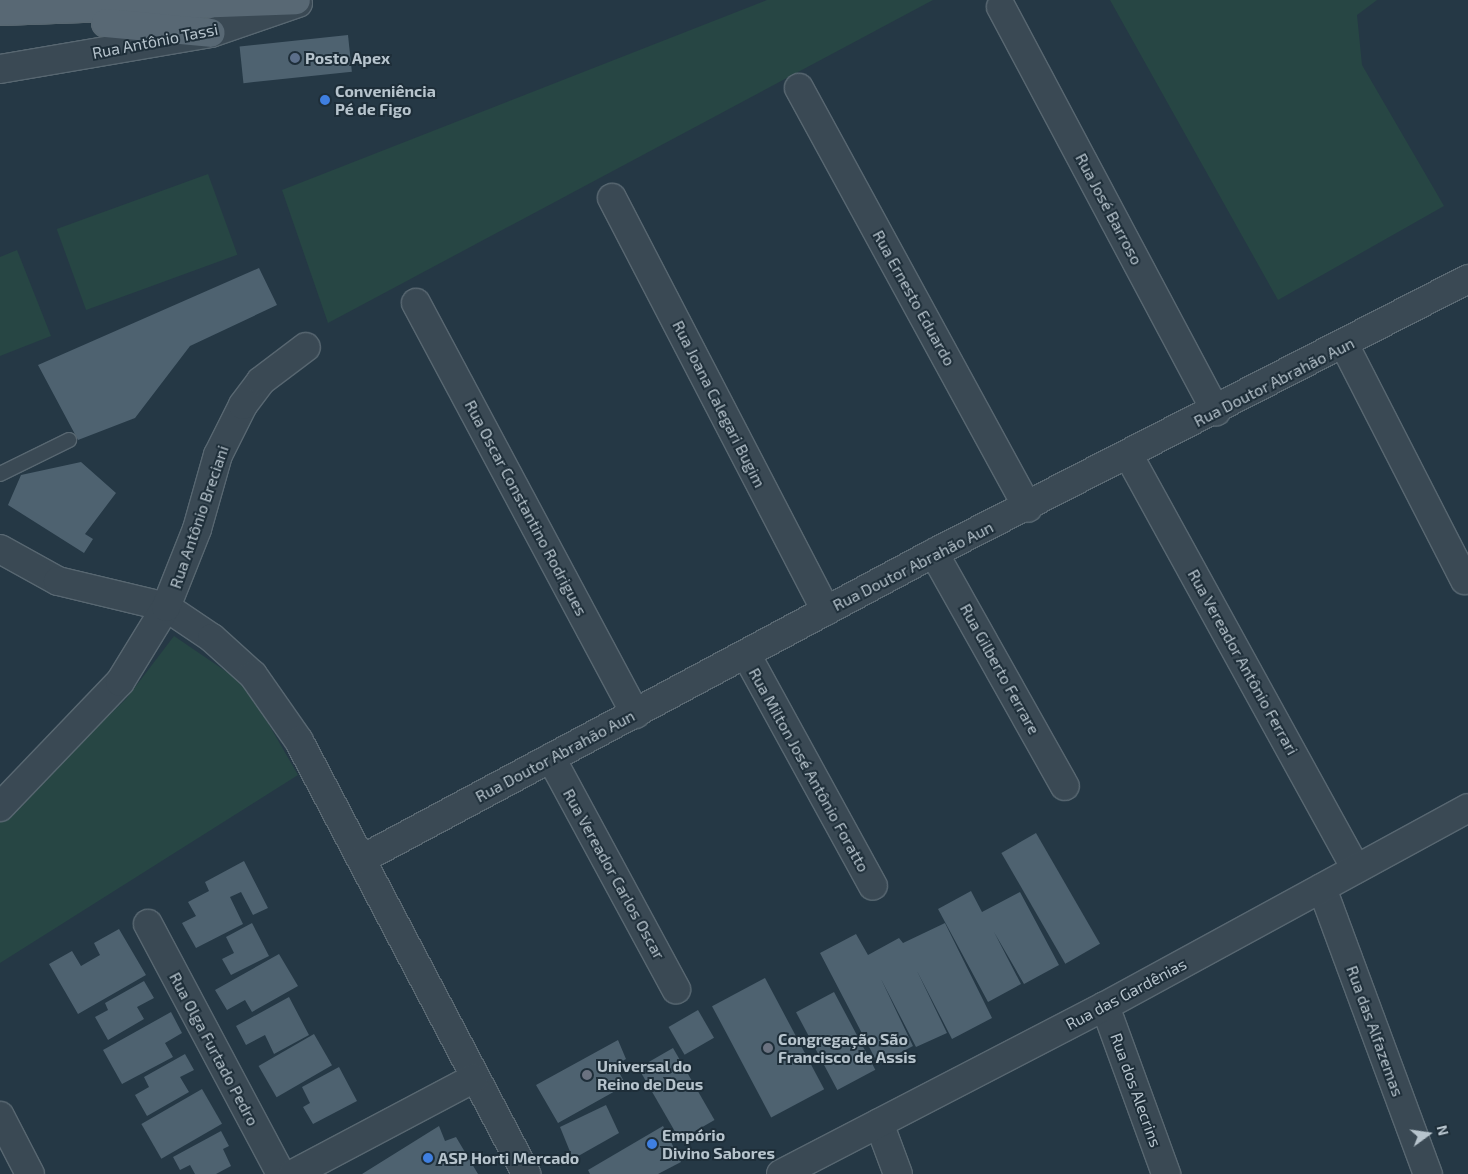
<!DOCTYPE html>
<html>
<head>
<meta charset="utf-8">
<style>
	body { margin:0 }
	#map { position:relative; width:1468px; height:1174px; overflow:hidden; background:#253845; font-family:"Exo 2",sans-serif }
	div>[style] { position:absolute }
	[style*='--x'] { left:calc(var(--x)*1px); top:calc(var(--y)*1px); width:calc(var(--w)*1px); rotate:calc(var(--a)*1deg) }
	.green>* { inset:0; background:#274644; transform-origin:0 0 }
	.building>* { inset:0; background:#4e6270; transform-origin:0 0 }
	.roads { filter:drop-shadow(1px 0 #586771) drop-shadow(-1px 0 #586771) drop-shadow(0 1px #586771) drop-shadow(0 -1px #586771) }
	.lane>* { height:14px; margin:-7px; padding:0 7px; transform-origin:7px; border-radius:7px; background:#3a4954 }
	.street>* { height:28px; margin:-14px; padding:0 14px; transform-origin:14px; border-radius:14px; background:#3a4954 }
	.primary>* { height:28px; margin:-14px; padding:0 14px; transform-origin:14px; border-radius:14px; background:#586874 }
	.dots>* { width:14px; height:14px; translate:-50% -50%; box-sizing:border-box; border:2px solid #1e2e39; border-radius:50% }
	span { translate:-50% -50%; white-space:nowrap; text-align:center; line-height:1.15; -webkit-text-stroke:4px #1e2e39; paint-order:stroke }
	.street-label { font-size:16px; color:#b7c4cd }
	.poi-label { font-size:16px; color:#b7c4cd; font-weight:700 }
	.left { translate:0 -50%; text-align:left }
	.north { position:absolute; left:1403px; top:1109px; width:50px; height:50px; -webkit-text-stroke:4px #1e2e39; paint-order:stroke; rotate:76deg; font-size:14px; font-weight:700; line-height:20px; text-align:center; color:#b7c4cd }
	.north::after { content:''; display:block; margin:auto; width:18px; height:22px; background:#b7c4cd; clip-path:polygon(50% 0,100% 100%,50% 72%,0 100%) }
</style>
</head>
<body>
<div id="map">
	<div class="green">
		<i style="clip-path:polygon(767px 0,933px 0,328px 323px,282px 190px)"></i>
		<i style="clip-path:polygon(1110px 0,1377px 0,1357px 15px,1362px 65px,1444px 206px,1278px 300px)"></i>
		<i style="left:208px;top:174px;width:86px;height:161px;rotate:70deg"></i>
		<i style="clip-path:polygon(17px 250px,51px 336px,0 356px,0 257px)"></i>
		<i style="clip-path:polygon(174px 636px,246px 685px,298px 775px,0 963px,0 820px,126px 699px)"></i>
	</div>
	<div class="building">
		<i style="left:348px;top:35px;width:37px;height:109px;rotate:84deg"></i>
		<i style="clip-path:polygon(259px 268px,277px 305px,190px 346px,135px 418px,78px 440px,38px 365px)"></i>
		<i style="clip-path:polygon(81px 462px,116px 493px,85px 534px,93px 539px,84px 553px,8px 505px,21px 475px)"></i>
		<i style="left:1036px;top:833px;width:128px;height:40px;rotate:60deg"></i>
		<i style="clip-path:polygon(244px 861px,268px 908px,253px 915px,241px 892px,230px 897px,243px 924px,196px 948px,182px 923px,196px 916px,188px 902px,209px 891px,205px 882px)"></i>
		<i style="clip-path:polygon(971px 891px,982px 912px,1020px 892px,1059px 965px,1024px 984px,994px 932px,1021px 984px,988px 1002px,938px 909px)"></i>
		<i style="clip-path:polygon(252px 923px,269px 956px,231px 975px,222px 959px,234px 953px,226px 937px)"></i>
		<i style="clip-path:polygon(945px 923px,992px 1018px,952px 1039px,917px 971px,947px 1033px,916px 1047px,881px 979px,913px 1046px,878px 1064px,820px 953px,856px 934px,868px 955px,899px 938px,903px 943px)"></i>
		<i style="clip-path:polygon(119px 929px,146px 975px,78px 1014px,49px 964px,72px 951px,81px 966px,100px 955px,94px 943px)"></i>
		<i style="clip-path:polygon(279px 954px,298px 986px,252px 1012px,245px 1000px,227px 1010px,215px 990px)"></i>
		<i style="left:765px;top:978px;width:126px;height:60px;rotate:62deg"></i>
		<i style="clip-path:polygon(144px 981px,154px 998px,137px 1007px,144px 1019px,108px 1040px,95px 1017px,108px 1010px,105px 1003px)"></i>
		<i style="left:834px;top:992px;width:88px;height:43px;rotate:62deg"></i>
		<i style="clip-path:polygon(289px 997px,309px 1035px,274px 1054px,265px 1035px,246px 1045px,236px 1026px)"></i>
		<i style="left:698px;top:1010px;width:32px;height:34px;rotate:60deg"></i>
		<i style="clip-path:polygon(171px 1012px,182px 1033px,165px 1043px,173px 1057px,122px 1084px,103px 1050px)"></i>
		<i style="left:314px;top:1034px;width:36px;height:64px;rotate:60deg"></i>
		<i style="clip-path:polygon(618px 1040px,626px 1059px,615px 1065px,626px 1085px,558px 1123px,536px 1085px)"></i>
		<i style="left:673px;top:1048px;width:83px;height:40px;rotate:60deg"></i>
		<i style="clip-path:polygon(185px 1054px,194px 1070px,180px 1077px,189px 1092px,147px 1116px,135px 1095px,149px 1087px,144px 1077px)"></i>
		<i style="clip-path:polygon(339px 1067px,357px 1101px,313px 1124px,303px 1107px,310px 1103px,302px 1087px)"></i>
		<i style="left:202px;top:1089px;width:40px;height:70px;rotate:60deg"></i>
		<i style="clip-path:polygon(606px 1105px,619px 1133px,573px 1159px,560px 1127px)"></i>
		<i style="clip-path:polygon(439px 1126px,445px 1141px,456px 1137px,478px 1174px,362px 1174px)"></i>
		<i style="clip-path:polygon(663px 1126px,681px 1162px,658px 1174px,590px 1174px,588px 1170px)"></i>
		<i style="clip-path:polygon(221px 1131px,229px 1146px,223px 1149px,231px 1166px,216px 1174px,195px 1174px,190px 1165px,180px 1170px,173px 1157px)"></i>
	</div>
	<div class="roads">
		<div class="lane">
			<i style="--x:0;--y:474;--w:77;--a:-26.2"></i>
		</div>
		<div class="street">
			<i style="--x:1001;--y:7;--w:458;--a:62"></i>
			<i style="--x:0;--y:69;--w:214;--a:-9.7"></i>
			<i style="--x:211;--y:33;--w:92;--a:-19"></i>
			<i style="--x:799;--y:88;--w:478;--a:61.4"></i>
			<i style="--x:612;--y:198;--w:465;--a:62.6"></i>
			<i style="--x:416;--y:303;--w:466;--a:61.9"></i>
			<i style="--x:1345;--y:346;--w:263;--a:62.9"></i>
			<i style="--x:1129;--y:456;--w:471;--a:61.2"></i>
			<i style="--x:0;--y:549;--w:66;--a:28.9"></i>
			<i style="--x:58;--y:581;--w:111;--a:13.5"></i>
			<i style="--x:166;--y:607;--w:55;--a:34"></i>
			<i style="--x:212;--y:638;--w:55;--a:42.1"></i>
			<i style="--x:253;--y:675;--w:80;--a:55.1"></i>
			<i style="--x:299;--y:741;--w:489;--a:62.3"></i>
			<i style="--x:934;--y:553;--w:267;--a:60.7"></i>
			<i style="--x:746;--y:654;--w:264;--a:61.3"></i>
			<i style="--x:551;--y:758;--w:263;--a:61.6"></i>
			<i style="--x:0;--y:807;--w:173;--a:-46.2"></i>
			<i style="--x:120;--y:682;--w:88;--a:-58.5"></i>
			<i style="--x:166;--y:607;--w:84;--a:-68.3"></i>
			<i style="--x:197;--y:529;--w:77;--a:-74.2"></i>
			<i style="--x:218;--y:455;--w:56;--a:-63.4"></i>
			<i style="--x:243;--y:405;--w:30;--a:-53"></i>
			<i style="--x:261;--y:381;--w:56;--a:-37.1"></i>
			<i style="--x:362;--y:859;--w:649;--a:-28.15"></i>
			<i style="--x:934;--y:553;--w:600;--a:-27.16"></i>
			<i style="--x:1322;--y:888;--w:305;--a:69.7"></i>
			<i style="--x:148;--y:924;--w:283;--a:62"></i>
			<i style="--x:1105;--y:1006;--w:179;--a:70"></i>
			<i style="--x:0;--y:1116;--w:65;--a:62.7"></i>
			<i style="--x:879;--y:1123;--w:54;--a:69.6"></i>
			<i style="--x:293;--y:1174;--w:205;--a:-27.9"></i>
			<i style="--x:781;--y:1174;--w:365;--a:-27.4"></i>
			<i style="--x:1105;--y:1006;--w:413;--a:-28.6"></i>
		</div>
		<div class="primary">
			<i style="--x:0;--y:11;--w:296;--a:-2.1"></i>
			<i style="--x:106;--y:23;--w:105;--a:5.4"></i>
		</div>
	</div>
	<div class="dots">
		<i style="left:295px;top:58px;background:#5c6f8a"></i>
		<i style="left:325px;top:100px;background:#3f7fe0"></i>
		<i style="left:768px;top:1048px;background:#6b7280"></i>
		<i style="left:587px;top:1075px;background:#6b7280"></i>
		<i style="left:652px;top:1144px;background:#3f7fe0"></i>
		<i style="left:428px;top:1158px;background:#3f7fe0"></i>
	</div>
	<div class="street-label">
		<span style="left:155px;top:41px;rotate:-11deg">Rua Antônio Tassi</span>
		<span style="left:1109px;top:209px;rotate:62deg">Rua José Barroso</span>
		<span style="left:914px;top:298px;rotate:61deg">Rua Ernesto Eduardo</span>
		<span style="left:1274px;top:382px;rotate:-27deg">Rua Doutor Abrahão Aun</span>
		<span style="left:719px;top:404px;rotate:63deg">Rua Joana Calegari Bugim</span>
		<span style="left:526px;top:508px;rotate:62deg">Rua Oscar Constantino Rodrigues</span>
		<span style="left:199px;top:517px;rotate:-71deg">Rua Antônio Breciani</span>
		<span style="left:913px;top:566px;rotate:-27deg">Rua Doutor Abrahão Aun</span>
		<span style="left:1243px;top:662px;rotate:61deg">Rua Vereador Antônio Ferrari</span>
		<span style="left:1000px;top:669px;rotate:61deg">Rua Gilberto Ferrare</span>
		<span style="left:555px;top:756px;rotate:-28deg">Rua Doutor Abrahão Aun</span>
		<span style="left:809px;top:770px;rotate:61deg">Rua Milton José Antônio Foratto</span>
		<span style="left:614px;top:874px;rotate:61deg">Rua Vereador Carlos Oscar</span>
		<span style="left:1126px;top:994px;rotate:-28deg">Rua das Gardênias</span>
		<span style="left:1375px;top:1031px;rotate:70deg">Rua das Alfazemas</span>
		<span style="left:214px;top:1049px;rotate:62deg">Rua Olga Furtado Pedro</span>
		<span style="left:1136px;top:1090px;rotate:70deg">Rua dos Alecrins</span>
	</div>
	<div class="poi-label">
		<span class="left" style="left:305px;top:58px">Posto Apex</span>
		<span class="left" style="left:335px;top:100px">Conveniência<br>Pé de Figo</span>
		<span class="left" style="left:778px;top:1048px">Congregação São<br>Francisco de Assis</span>
		<span class="left" style="left:597px;top:1075px">Universal do<br>Reino de Deus</span>
		<span class="left" style="left:662px;top:1144px">Empório<br>Divino Sabores</span>
		<span class="left" style="left:438px;top:1158px">ASP Horti Mercado</span>
	</div>
	<div class="north">N</div>
</div>
</body>
</html>
